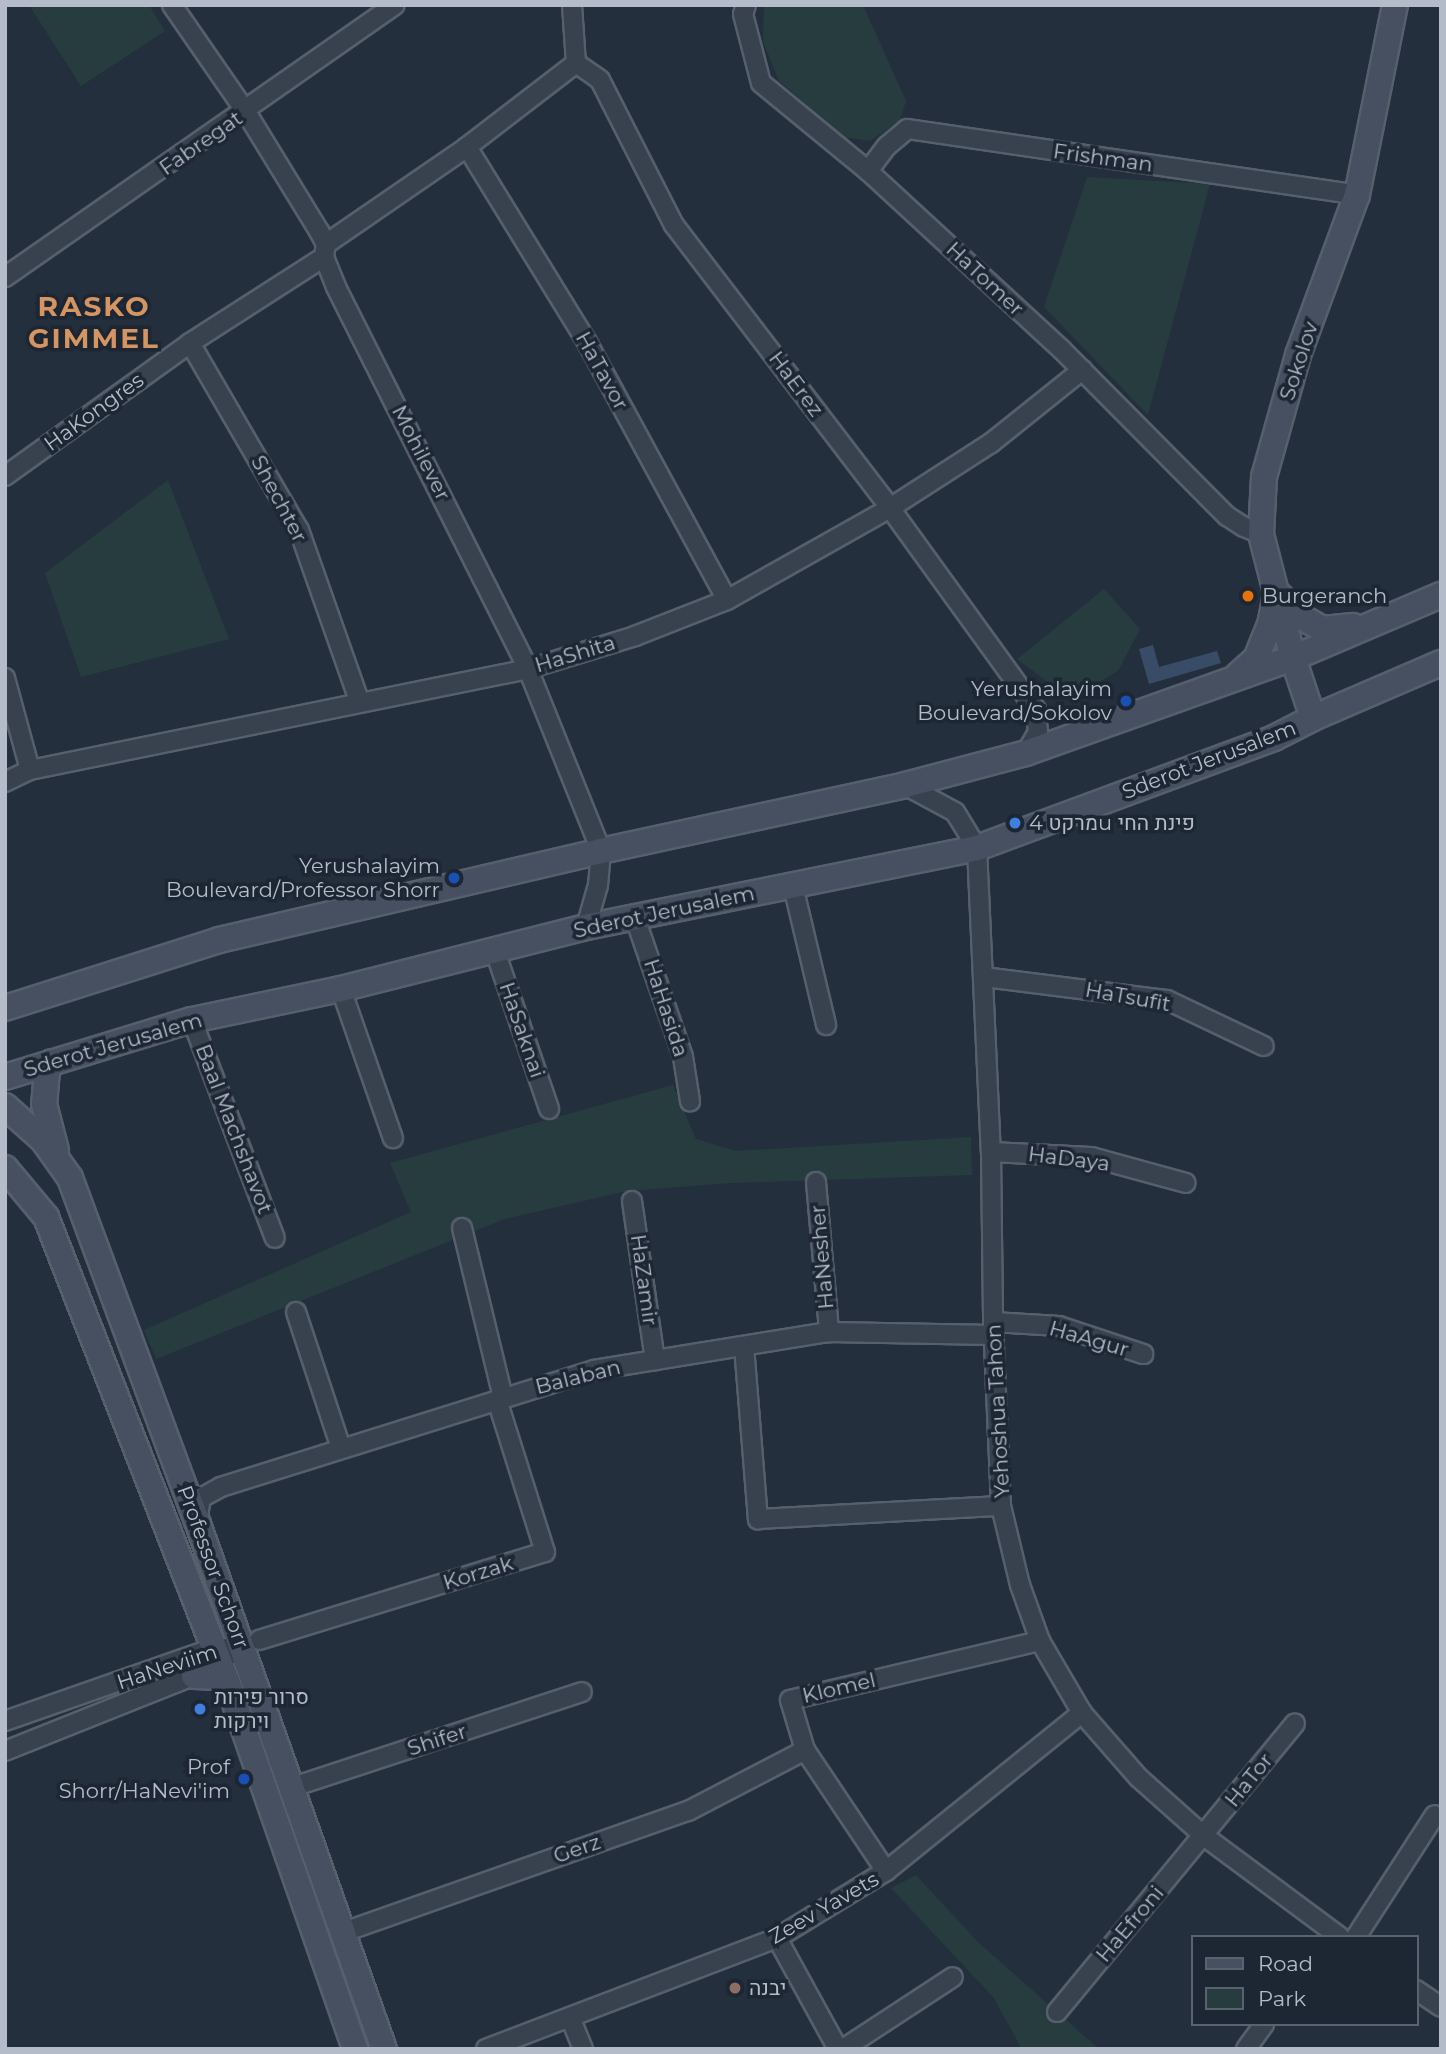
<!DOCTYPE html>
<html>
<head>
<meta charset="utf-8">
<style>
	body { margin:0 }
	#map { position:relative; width:1446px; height:2054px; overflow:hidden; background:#242f3e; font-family:Montserrat,Heebo,sans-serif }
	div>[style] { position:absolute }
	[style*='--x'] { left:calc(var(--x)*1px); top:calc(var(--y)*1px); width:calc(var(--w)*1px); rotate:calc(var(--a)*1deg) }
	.green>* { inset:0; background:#263c3f }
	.water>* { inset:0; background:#394c67 }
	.roads { filter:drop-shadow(2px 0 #565f6c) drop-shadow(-2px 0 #565f6c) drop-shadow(0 2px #565f6c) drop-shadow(0 -2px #565f6c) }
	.street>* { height:18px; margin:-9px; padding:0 9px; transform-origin:9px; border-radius:9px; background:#38414e }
	.secondary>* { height:24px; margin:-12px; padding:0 12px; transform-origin:12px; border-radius:12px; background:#465061 }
	.dots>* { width:19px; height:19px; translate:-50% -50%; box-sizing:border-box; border:4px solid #1d2633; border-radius:50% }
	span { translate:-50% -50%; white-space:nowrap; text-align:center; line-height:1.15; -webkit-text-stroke:7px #1d2633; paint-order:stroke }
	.street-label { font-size:21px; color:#b4bcc9 }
	.poi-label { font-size:21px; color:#b4bcc9 }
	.left { translate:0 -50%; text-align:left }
	.right { translate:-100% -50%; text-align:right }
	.district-label { font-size:28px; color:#d59563; font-weight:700; letter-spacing:2px }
	.frame { position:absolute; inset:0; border:7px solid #b4bcc9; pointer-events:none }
	.legend { position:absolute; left:1191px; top:1935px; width:228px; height:91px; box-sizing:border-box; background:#1d2633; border:2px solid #59626f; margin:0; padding:9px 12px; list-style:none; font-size:21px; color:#b4bcc9 }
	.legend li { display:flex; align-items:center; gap:14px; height:35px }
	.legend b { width:35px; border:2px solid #59626f }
</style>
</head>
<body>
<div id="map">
	<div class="green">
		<i style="clip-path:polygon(29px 5px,149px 5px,165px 31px,81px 86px)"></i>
		<i style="clip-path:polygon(764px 5px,863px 5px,906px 101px,900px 121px,870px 141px,843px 137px,779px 81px,763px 41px)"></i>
		<i style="clip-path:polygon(1087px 177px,1210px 184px,1148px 415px,1044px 307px)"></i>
		<i style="clip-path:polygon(168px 480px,229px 639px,81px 677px,45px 573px)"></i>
		<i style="clip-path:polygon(1104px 589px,1140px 629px,1118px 671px,1070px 699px,1017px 659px)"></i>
		<i style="clip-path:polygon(673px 1085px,696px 1139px,736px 1151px,971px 1137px,972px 1175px,731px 1183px,627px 1191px,505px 1219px,156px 1359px,144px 1330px,411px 1212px,390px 1163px)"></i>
		<i style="clip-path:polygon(916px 1875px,979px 1943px,1099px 2049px,1022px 2049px,993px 1997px,891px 1888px)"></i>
	</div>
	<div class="water">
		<i style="clip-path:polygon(1153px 645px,1159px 667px,1217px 651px,1221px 663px,1149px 684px,1139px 649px)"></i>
	</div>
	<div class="roads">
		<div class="street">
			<i style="--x:172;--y:5;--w:130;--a:55.3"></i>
			<i style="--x:246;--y:112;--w:140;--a:58.5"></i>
			<i style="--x:319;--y:231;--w:15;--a:62"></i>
			<i style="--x:326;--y:244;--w:13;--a:99"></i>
			<i style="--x:324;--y:257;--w:32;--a:68"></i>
			<i style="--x:336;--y:287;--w:428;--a:63.3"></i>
			<i style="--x:528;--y:669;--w:196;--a:68.1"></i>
			<i style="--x:601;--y:851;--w:34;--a:95"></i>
			<i style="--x:598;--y:885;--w:44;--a:105.9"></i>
			<i style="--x:572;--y:5;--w:58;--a:86.1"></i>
			<i style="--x:576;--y:63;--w:29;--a:35"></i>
			<i style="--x:600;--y:80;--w:163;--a:63"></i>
			<i style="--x:674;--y:225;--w:356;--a:52.6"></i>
			<i style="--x:890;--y:508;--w:249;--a:54.1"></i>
			<i style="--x:1036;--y:710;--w:22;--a:85"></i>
			<i style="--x:1038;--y:732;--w:24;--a:120"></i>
			<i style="--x:746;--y:5;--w:9;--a:108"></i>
			<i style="--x:743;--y:14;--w:71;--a:75.4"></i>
			<i style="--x:761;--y:83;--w:139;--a:39.4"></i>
			<i style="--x:868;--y:171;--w:265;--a:42.7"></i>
			<i style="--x:1063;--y:351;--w:233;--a:45.2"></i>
			<i style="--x:1227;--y:516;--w:20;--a:33"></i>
			<i style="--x:1244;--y:527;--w:18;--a:22"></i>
			<i style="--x:467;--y:147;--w:231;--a:58.4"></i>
			<i style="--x:588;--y:344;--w:291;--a:61.5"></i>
			<i style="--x:868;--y:171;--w:31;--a:-53"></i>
			<i style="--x:887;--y:146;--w:26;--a:-40"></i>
			<i style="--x:907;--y:129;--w:455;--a:8.3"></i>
			<i style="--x:326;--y:244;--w:171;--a:-34.5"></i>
			<i style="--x:467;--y:147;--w:138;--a:-37.6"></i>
			<i style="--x:5;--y:277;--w:475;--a:-34.9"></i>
			<i style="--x:190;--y:343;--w:216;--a:59.8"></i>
			<i style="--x:299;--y:530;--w:183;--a:70.6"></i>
			<i style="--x:5;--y:476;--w:228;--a:-35.7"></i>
			<i style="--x:190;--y:343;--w:159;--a:-32.7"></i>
			<i style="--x:5;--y:678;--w:95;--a:74.8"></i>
			<i style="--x:5;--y:782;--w:28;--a:-26"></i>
			<i style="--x:30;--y:770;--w:508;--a:-11.46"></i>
			<i style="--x:528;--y:669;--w:112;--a:-17.1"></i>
			<i style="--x:635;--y:636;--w:99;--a:-21.4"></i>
			<i style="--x:727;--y:600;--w:187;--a:-29.4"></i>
			<i style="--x:890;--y:508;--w:120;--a:-32.8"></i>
			<i style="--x:991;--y:443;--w:117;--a:-38.7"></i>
			<i style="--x:905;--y:785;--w:57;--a:28.4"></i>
			<i style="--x:955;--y:812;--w:42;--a:58.6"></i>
			<i style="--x:977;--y:848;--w:304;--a:87.4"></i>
			<i style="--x:991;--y:1152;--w:170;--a:89.3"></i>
			<i style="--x:993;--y:1322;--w:184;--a:87.5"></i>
			<i style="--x:1001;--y:1506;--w:81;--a:76.5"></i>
			<i style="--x:1020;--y:1585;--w:59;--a:70.3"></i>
			<i style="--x:1040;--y:1641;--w:83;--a:59.7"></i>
			<i style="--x:1082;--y:1713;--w:86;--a:48.8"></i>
			<i style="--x:1139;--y:1778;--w:87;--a:41.7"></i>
			<i style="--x:1204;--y:1836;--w:169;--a:36.6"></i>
			<i style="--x:793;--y:886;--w:143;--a:76.6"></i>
			<i style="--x:635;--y:918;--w:147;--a:70.9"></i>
			<i style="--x:683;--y:1057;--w:45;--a:81"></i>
			<i style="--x:495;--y:951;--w:167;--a:71.1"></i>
			<i style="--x:984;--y:977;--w:184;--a:7.2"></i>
			<i style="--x:1167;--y:1000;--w:107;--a:25.4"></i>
			<i style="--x:341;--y:989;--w:158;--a:70.8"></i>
			<i style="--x:192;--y:1020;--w:233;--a:69.2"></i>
			<i style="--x:991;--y:1152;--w:100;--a:2.9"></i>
			<i style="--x:1091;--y:1157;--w:98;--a:15.3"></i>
			<i style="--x:816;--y:1182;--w:151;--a:85"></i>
			<i style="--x:632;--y:1201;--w:161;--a:81.8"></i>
			<i style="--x:462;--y:1228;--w:175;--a:76.4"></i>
			<i style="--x:296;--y:1312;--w:143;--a:71.7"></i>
			<i style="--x:993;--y:1322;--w:66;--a:3.5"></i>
			<i style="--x:1059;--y:1326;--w:89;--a:18.4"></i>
			<i style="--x:744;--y:1346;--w:174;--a:85.4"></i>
			<i style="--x:758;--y:1519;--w:243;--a:-3.1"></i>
			<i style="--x:197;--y:1521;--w:23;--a:-80"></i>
			<i style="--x:201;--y:1498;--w:23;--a:-29"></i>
			<i style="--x:221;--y:1487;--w:391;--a:-17.4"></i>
			<i style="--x:594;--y:1370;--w:238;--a:-9.2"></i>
			<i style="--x:829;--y:1332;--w:165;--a:1"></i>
			<i style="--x:259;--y:1640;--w:299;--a:-17.1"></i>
			<i style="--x:545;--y:1552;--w:159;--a:-107.5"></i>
			<i style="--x:5;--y:1721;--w:215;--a:-19.3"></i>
			<i style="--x:208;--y:1650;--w:16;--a:-7"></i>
			<i style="--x:5;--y:1751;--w:224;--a:-21.8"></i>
			<i style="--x:213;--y:1668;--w:37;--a:-38"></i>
			<i style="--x:293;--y:1787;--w:304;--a:-18.2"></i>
			<i style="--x:886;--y:1871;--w:146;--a:-123.8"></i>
			<i style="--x:805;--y:1750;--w:52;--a:-106.7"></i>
			<i style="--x:790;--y:1700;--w:257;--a:-13.3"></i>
			<i style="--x:341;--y:1933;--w:368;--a:-19.4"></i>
			<i style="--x:688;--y:1811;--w:132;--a:-27.5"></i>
			<i style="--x:1356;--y:1937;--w:145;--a:-57.1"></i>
			<i style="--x:777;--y:1938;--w:127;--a:61.2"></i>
			<i style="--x:1416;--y:1990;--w:30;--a:34"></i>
			<i style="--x:1057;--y:2012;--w:374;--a:-50.5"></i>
			<i style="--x:570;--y:2017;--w:35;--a:68"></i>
			<i style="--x:486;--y:2049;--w:311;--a:-20.9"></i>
			<i style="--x:777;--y:1938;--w:128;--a:-31.6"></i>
			<i style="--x:886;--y:1871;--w:252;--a:-38.9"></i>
			<i style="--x:843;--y:2049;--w:131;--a:-33.2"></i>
			<i style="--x:1246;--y:2049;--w:31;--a:-54"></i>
		</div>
		<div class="secondary">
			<i style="--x:1277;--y:593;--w:36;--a:44"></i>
			<i style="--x:1303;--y:618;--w:23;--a:29"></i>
			<i style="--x:1323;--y:629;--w:30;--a:-6"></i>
			<i style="--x:1238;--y:675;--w:24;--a:-42"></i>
			<i style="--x:1256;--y:659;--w:37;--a:-68"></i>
			<i style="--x:1270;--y:625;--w:25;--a:-79"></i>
			<i style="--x:1313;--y:718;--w:63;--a:-108.4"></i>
			<i style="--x:1293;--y:658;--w:128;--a:-104.5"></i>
			<i style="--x:1261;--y:534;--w:57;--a:-87"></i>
			<i style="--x:1264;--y:477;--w:127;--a:-74.4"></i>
			<i style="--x:1298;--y:355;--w:171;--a:-69.8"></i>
			<i style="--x:1357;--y:195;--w:194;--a:-78.7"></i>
			<i style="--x:5;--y:1008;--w:225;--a:-17.6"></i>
			<i style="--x:219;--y:940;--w:392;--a:-13.1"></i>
			<i style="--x:601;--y:851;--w:311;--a:-12.2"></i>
			<i style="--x:905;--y:785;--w:125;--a:-14.8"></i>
			<i style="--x:1026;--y:753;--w:283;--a:-19.6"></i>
			<i style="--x:1293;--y:658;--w:161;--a:-23.1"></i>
			<i style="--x:52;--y:1062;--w:10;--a:119"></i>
			<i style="--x:47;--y:1071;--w:33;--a:95"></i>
			<i style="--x:44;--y:1104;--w:48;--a:75.4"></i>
			<i style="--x:5;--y:1077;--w:195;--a:-17"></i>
			<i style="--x:192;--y:1020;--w:152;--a:-11.8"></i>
			<i style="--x:341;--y:989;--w:253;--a:-14.2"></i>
			<i style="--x:586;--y:927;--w:399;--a:-11.4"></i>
			<i style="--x:977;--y:848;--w:317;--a:-20.3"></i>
			<i style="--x:1274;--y:738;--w:44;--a:-27.1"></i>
			<i style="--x:1313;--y:718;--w:139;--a:-23.3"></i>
			<i style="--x:5;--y:1106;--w:51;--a:41.8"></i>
			<i style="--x:43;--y:1140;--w:47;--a:54.6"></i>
			<i style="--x:70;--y:1178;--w:366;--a:69.7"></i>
			<i style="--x:197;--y:1521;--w:560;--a:70.5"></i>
			<i style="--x:5;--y:1168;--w:64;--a:50.1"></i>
			<i style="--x:46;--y:1217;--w:498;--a:68.7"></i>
			<i style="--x:227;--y:1681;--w:390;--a:70.8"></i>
			<i style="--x:194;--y:1676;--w:26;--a:2"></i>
			<i style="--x:220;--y:1677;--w:8;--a:30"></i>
		</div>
	</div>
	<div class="dots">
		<i style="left:1248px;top:596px;background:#e8710a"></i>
		<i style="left:1126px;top:701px;background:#1a4fb4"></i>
		<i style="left:1015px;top:823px;background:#3f7fe0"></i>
		<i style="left:454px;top:878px;background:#1a4fb4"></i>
		<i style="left:200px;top:1709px;background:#3f7fe0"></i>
		<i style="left:244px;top:1779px;background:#1a4fb4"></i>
		<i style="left:735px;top:1988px;background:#8d6e63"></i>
	</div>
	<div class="street-label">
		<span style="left:201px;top:143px;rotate:-35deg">Fabregat</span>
		<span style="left:1103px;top:158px;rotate:8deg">Frishman</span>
		<span style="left:985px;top:279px;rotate:43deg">HaTomer</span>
		<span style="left:1299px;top:361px;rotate:-72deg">Sokolov</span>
		<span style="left:602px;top:371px;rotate:61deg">HaTavor</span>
		<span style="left:796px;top:384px;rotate:53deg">HaErez</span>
		<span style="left:94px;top:412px;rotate:-36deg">HaKongres</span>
		<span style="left:421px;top:453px;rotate:63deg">Mohilever</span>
		<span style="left:279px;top:499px;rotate:62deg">Shechter</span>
		<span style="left:575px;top:654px;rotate:-17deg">HaShita</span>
		<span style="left:1209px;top:760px;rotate:-21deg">Sderot Jerusalem</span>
		<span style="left:664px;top:912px;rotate:-12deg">Sderot Jerusalem</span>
		<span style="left:1128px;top:997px;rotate:10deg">HaTsufit</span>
		<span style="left:666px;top:1008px;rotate:72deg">HaHasida</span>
		<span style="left:522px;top:1030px;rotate:71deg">HaSaknai</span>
		<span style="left:113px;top:1045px;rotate:-16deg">Sderot Jerusalem</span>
		<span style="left:234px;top:1129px;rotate:69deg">Baal Machshavot</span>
		<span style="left:1069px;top:1159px;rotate:7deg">HaDaya</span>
		<span style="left:822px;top:1257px;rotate:-95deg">HaNesher</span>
		<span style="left:644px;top:1280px;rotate:82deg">HaZamir</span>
		<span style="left:1089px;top:1339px;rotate:16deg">HaAgur</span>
		<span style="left:578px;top:1377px;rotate:-14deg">Balaban</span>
		<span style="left:998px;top:1411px;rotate:-93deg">Yehoshua Tahon</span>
		<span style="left:213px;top:1567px;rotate:70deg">Professor Schorr</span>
		<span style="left:478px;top:1573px;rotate:-17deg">Korzak</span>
		<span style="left:167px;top:1667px;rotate:-18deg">HaNeviim</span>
		<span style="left:839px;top:1688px;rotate:-13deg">Klomel</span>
		<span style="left:437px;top:1740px;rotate:-18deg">Shifer</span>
		<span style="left:1249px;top:1780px;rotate:-51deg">HaTor</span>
		<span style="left:577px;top:1849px;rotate:-19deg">Gerz</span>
		<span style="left:824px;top:1908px;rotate:-30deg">Zeev Yavets</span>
		<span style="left:1130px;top:1924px;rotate:-50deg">HaEfroni</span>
	</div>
	<div class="poi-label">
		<span class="left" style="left:1262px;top:596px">Burgeranch</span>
		<span class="right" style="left:1112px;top:701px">Yerushalayim<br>Boulevard/Sokolov</span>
		<span class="left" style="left:1029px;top:823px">מרקט 4u פינת החי</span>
		<span class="right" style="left:440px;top:878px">Yerushalayim<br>Boulevard/Professor Shorr</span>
		<span class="left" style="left:214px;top:1709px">סרור פירות<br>וירקות</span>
		<span class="right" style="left:230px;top:1779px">Prof<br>Shorr/HaNevi'im</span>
		<span class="left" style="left:749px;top:1988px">יבנה</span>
	</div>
	<div class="district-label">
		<span style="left:94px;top:322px">RASKO<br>GIMMEL</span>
	</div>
	<div class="frame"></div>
	<ul class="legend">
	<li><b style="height:9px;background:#465061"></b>Road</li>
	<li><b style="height:19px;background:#263c3f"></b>Park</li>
	</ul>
</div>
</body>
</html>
